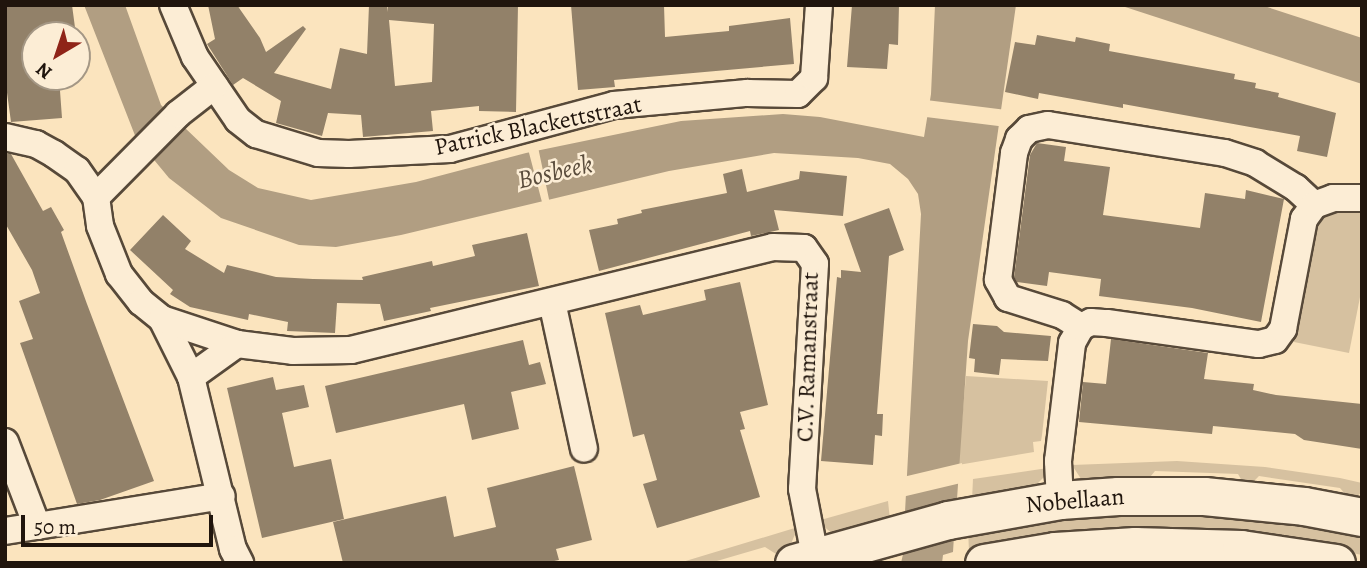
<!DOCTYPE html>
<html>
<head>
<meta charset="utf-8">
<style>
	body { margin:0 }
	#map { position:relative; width:1367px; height:568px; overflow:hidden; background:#fbe4be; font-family:Alegreya,serif }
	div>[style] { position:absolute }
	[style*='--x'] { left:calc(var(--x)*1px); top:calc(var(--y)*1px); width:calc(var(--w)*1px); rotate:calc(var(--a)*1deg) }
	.green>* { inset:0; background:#d6c1a0 }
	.water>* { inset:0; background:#b19e82 }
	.pier>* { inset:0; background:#fbe4be; transform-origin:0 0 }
	.building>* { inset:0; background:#928169 }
	.roads { filter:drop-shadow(2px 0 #574939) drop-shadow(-2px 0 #574939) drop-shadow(0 2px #574939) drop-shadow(0 -2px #574939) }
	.street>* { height:26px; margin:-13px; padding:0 13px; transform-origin:13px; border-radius:13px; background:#fcedd5 }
	.secondary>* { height:37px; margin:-18.5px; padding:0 18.5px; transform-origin:18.5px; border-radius:18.5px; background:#fcedd5 }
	span { translate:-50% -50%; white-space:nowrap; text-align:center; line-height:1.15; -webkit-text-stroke:5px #fcedd5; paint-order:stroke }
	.street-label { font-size:24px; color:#20150d }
	.water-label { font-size:26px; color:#5a4c3c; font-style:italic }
	.frame { position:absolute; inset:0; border:7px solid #20150d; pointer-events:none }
	.north { position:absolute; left:21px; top:21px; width:70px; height:70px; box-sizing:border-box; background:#fcedd5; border:2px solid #a49785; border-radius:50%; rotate:219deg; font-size:19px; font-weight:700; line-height:28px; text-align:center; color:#20150d }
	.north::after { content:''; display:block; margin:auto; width:24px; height:32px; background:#8f2418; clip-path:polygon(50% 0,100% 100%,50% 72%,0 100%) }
	.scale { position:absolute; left:21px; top:515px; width:192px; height:32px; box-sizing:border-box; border:4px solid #20150d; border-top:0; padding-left:9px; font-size:21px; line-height:24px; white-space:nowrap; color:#20150d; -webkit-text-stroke:5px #fcedd5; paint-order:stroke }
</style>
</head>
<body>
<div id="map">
	<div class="green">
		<i style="clip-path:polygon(1338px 211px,1362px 212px,1362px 287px,1349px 353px,1294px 342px,1315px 233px,1325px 215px)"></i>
		<i style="clip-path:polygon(966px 376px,1048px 381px,1042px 435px,1041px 441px,1033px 442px,1034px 452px,958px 465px)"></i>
		<i style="clip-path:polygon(1177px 461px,1265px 467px,1340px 478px,1362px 483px,1362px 492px,1351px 501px,1340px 488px,1259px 476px,1249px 486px,1245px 486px,1238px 474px,1155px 471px,1146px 482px,1083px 482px,1072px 465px)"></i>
		<i style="clip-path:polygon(1048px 468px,1044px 477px,1035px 486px,972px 500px,973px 479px)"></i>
		<i style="clip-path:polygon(888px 501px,890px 520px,833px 534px,817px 521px)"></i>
		<i style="clip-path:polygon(1174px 509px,1362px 531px,1362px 555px,1327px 548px,1033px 541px,969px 552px,968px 528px,1013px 520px)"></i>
		<i style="clip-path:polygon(798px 527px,788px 551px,776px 554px,765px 547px,710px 563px,679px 563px)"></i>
	</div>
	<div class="water">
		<i style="clip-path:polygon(84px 5px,125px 5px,161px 105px,229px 170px,258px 188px,311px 200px,416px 182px,526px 153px,681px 121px,783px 114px,820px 117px,924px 137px,931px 94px,935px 5px,1016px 5px,968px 341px,957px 499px,946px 502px,954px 536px,953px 552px,943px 555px,942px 563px,901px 563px,913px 510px,905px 512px,921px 214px,918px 194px,908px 179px,890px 164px,858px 158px,774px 153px,669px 171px,401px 235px,336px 247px,299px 245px,221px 218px,169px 178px,136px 138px)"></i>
		<i style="clip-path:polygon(1119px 5px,1261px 5px,1362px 38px,1362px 84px)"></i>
	</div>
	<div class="pier">
		<i style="left:926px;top:100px;width:79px;height:17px;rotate:7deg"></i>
		<i style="clip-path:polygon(538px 147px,550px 204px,543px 206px,528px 149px,531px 151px)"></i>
		<i style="clip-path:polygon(962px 463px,961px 483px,902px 497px,903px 477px)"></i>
	</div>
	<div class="building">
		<i style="clip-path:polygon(5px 5px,72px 5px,76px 35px,35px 35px,35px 77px,59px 77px,62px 118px,11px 122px,5px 78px)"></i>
		<i style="clip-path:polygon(evenodd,208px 5px,237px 5px,260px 38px,266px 52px,303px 26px,306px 29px,274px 73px,331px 89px,340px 48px,367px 54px,369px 5px,387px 5px,388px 12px,388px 5px,518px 5px,516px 112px,479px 111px,479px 106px,431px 111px,433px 131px,363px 137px,361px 115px,328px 113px,322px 136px,276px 123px,281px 101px,243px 78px,233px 85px,207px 44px,215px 39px,208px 5px,389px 20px,434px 24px,432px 82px,395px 86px,389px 20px)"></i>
		<i style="clip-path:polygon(571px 5px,664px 5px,665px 37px,729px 31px,729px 26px,790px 18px,794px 64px,614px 80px,615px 87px,578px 90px)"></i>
		<i style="clip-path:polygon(852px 5px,899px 5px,898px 45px,889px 44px,887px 69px,847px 67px)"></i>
		<i style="clip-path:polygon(1037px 35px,1075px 42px,1076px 37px,1110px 44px,1109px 51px,1235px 74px,1234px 79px,1256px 83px,1255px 88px,1279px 93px,1278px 97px,1336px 113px,1327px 157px,1297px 151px,1300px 136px,1123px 104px,1123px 108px,1039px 93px,1038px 99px,1005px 92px,1015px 42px,1035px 45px)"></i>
		<i style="clip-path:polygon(1037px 143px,1066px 147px,1064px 161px,1110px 167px,1103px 215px,1200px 228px,1205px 193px,1245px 199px,1246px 190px,1284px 199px,1261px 322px,1192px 308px,1099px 296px,1101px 279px,1049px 272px,1047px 286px,1017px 282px,1014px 277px,1030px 155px)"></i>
		<i style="clip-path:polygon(5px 153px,11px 154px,43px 211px,51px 207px,64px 230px,61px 232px,87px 304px,154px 481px,100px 500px,77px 504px,20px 343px,33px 339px,19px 301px,40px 293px,32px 270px,5px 223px)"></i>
		<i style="clip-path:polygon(742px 169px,747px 192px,799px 179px,800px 171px,847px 176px,843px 216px,774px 210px,779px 230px,751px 236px,750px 231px,599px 271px,589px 230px,618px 224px,617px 219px,642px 213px,641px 210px,727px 193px,723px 174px)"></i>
		<i style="clip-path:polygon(889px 208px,904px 250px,889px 256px,877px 414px,883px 414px,882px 436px,875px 435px,873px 465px,821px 461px,837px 277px,841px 278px,841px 270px,861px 272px,844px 224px)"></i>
		<i style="clip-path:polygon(163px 215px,191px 241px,185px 249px,224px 273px,227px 265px,276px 277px,313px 279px,363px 280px,362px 277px,432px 261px,433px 266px,475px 256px,472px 245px,527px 233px,539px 286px,430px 308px,431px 311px,384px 321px,380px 304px,337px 303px,335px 333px,287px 331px,288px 322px,249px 314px,248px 320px,190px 307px,170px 294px,173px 290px,130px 250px)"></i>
		<i style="clip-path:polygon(740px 282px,768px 405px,740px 412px,745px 429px,740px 430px,760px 497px,657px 528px,643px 484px,657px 480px,644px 434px,633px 437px,605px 313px,640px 305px,643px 315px,706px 300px,704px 290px)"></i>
		<i style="clip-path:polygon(973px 324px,997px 326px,1004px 332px,1051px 336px,1048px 361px,1001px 359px,999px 375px,974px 372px,975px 359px,969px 358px)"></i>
		<i style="clip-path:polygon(1111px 339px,1208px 353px,1204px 379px,1254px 384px,1253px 390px,1276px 395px,1362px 404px,1362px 449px,1304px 440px,1295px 434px,1213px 426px,1212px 434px,1079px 422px,1083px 382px,1106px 384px)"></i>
		<i style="clip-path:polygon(523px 340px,529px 365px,540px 362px,546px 384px,511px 392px,519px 429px,472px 440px,464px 404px,336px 433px,325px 386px)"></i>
		<i style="clip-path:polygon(273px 377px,276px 390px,304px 385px,309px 407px,282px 413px,294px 467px,331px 459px,344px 519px,262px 538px,227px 388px)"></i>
		<i style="clip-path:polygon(574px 466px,592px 540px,556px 549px,559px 560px,545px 563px,343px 563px,333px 522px,446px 496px,454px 537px,496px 527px,487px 488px)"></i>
	</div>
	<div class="roads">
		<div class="street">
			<i style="--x:173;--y:5;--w:56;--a:67.1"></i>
			<i style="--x:195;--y:57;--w:76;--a:55.7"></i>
			<i style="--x:238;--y:120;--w:23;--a:38"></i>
			<i style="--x:256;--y:134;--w:65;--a:17"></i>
			<i style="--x:318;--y:153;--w:31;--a:2"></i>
			<i style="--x:349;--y:154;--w:101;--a:-2.8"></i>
			<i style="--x:450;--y:149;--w:170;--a:-15"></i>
			<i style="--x:614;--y:105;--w:134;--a:-5.2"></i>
			<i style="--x:747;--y:93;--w:51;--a:1.1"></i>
			<i style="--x:798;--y:94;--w:23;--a:-45"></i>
			<i style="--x:814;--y:78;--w:73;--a:-86.1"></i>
			<i style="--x:5;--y:137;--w:32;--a:13"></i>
			<i style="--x:36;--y:144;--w:21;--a:29"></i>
			<i style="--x:54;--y:154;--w:28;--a:35"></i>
			<i style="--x:77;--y:170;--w:33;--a:55"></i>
			<i style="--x:96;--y:197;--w:29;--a:82"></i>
			<i style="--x:100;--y:226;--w:52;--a:68.4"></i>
			<i style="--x:119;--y:274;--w:36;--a:52"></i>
			<i style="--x:141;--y:302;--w:27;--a:39"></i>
			<i style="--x:162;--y:319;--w:65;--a:63.4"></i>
			<i style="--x:191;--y:377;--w:177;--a:76.3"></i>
			<i style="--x:233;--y:549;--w:16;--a:63"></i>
			<i style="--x:96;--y:197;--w:117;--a:-45.3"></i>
			<i style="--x:178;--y:114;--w:46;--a:-37.9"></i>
			<i style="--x:552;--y:302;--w:150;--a:77.7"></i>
			<i style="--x:162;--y:319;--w:79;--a:18.4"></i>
			<i style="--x:1081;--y:327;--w:22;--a:-148"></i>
			<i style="--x:1062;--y:315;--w:57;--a:-162.5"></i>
			<i style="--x:1008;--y:298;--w:21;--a:-119"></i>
			<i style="--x:998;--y:280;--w:128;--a:-82.8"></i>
			<i style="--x:1014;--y:153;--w:15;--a:-70"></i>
			<i style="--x:1019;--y:139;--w:14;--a:-45"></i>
			<i style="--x:1029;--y:129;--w:19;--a:-12"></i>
			<i style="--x:1048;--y:125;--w:179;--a:9"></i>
			<i style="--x:1225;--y:153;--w:32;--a:18"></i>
			<i style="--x:1255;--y:163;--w:48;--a:31.4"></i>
			<i style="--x:1296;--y:188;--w:25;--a:43"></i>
			<i style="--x:191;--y:377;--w:57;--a:-35.7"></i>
			<i style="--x:237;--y:344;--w:56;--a:7.1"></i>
			<i style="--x:293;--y:351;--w:58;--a:-1"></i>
			<i style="--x:351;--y:350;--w:434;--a:-13.7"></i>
			<i style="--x:773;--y:247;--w:31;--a:2"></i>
			<i style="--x:804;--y:248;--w:19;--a:55"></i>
			<i style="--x:815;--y:264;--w:225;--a:93.3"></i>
			<i style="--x:802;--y:489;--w:68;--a:79"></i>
			<i style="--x:5;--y:442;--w:90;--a:69.1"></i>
			<i style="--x:37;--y:526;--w:187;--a:-9.2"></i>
			<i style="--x:1060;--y:500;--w:39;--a:-93"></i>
			<i style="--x:1058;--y:461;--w:119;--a:-83.2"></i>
			<i style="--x:1072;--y:343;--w:18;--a:-61"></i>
			<i style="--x:1081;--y:327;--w:11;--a:-27"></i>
			<i style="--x:1091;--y:322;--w:16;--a:4"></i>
			<i style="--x:1107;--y:323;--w:153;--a:7.9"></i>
			<i style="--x:1259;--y:344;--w:16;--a:-14"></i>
			<i style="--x:1275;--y:340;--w:14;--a:-54"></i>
			<i style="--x:1283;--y:329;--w:112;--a:-79.2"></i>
			<i style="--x:1304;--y:219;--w:17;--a:-54"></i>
			<i style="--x:1314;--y:205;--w:20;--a:-20"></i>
			<i style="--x:1333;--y:198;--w:29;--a:0"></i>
			<i style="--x:5;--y:531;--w:32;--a:-9"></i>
		</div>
		<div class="secondary">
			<i style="--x:794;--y:563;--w:160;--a:-15.6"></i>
			<i style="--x:948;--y:520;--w:114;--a:-10.1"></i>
			<i style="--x:1060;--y:500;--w:58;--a:-3.9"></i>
			<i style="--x:1118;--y:496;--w:86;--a:0"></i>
			<i style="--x:1204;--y:496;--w:100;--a:5.7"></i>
			<i style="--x:1304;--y:506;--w:59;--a:10.7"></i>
			<i style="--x:984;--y:563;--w:72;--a:-9.6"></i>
			<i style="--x:1055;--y:551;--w:80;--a:-3.6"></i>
			<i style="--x:1135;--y:546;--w:106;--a:1.6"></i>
			<i style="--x:1241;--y:549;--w:96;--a:8.4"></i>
		</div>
	</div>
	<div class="street-label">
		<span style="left:538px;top:126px;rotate:-12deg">Patrick Blackettstraat</span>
		<span style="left:808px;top:357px;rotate:-88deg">C.V. Ramanstraat</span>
		<span style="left:1075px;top:501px;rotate:-5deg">Nobellaan</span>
	</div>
	<div class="water-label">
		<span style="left:555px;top:172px;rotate:-13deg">Bosbeek</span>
	</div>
	<div class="frame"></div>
	<div class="north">N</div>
	<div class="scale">50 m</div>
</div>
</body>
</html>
